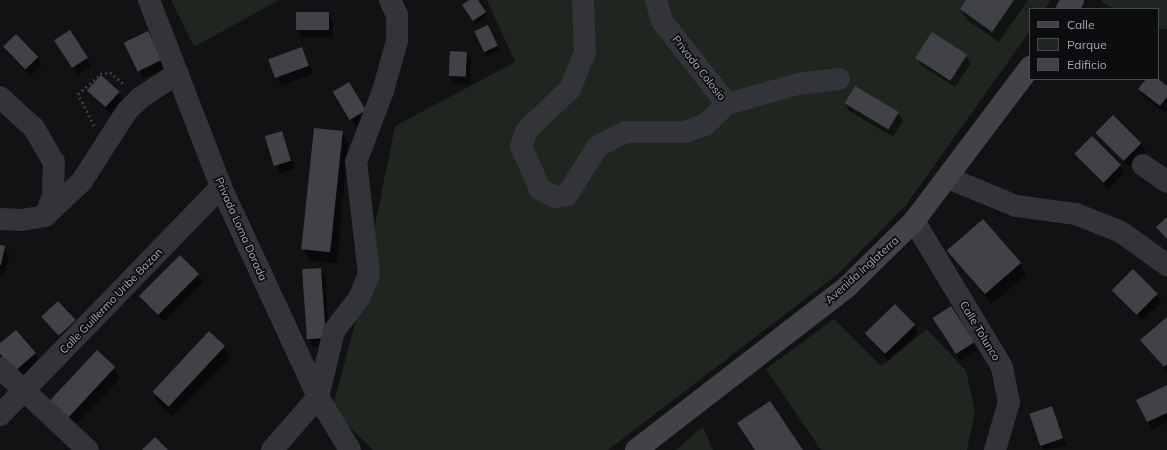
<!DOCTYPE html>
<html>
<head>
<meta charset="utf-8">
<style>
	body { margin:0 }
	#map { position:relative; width:1167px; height:450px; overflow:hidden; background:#121214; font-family:Mulish,sans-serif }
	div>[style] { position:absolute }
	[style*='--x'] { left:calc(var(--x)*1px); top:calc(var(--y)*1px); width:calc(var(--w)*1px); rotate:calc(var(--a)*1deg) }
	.green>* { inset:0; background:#1f261f }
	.shadow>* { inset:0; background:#0007; transform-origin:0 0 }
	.building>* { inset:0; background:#414247; transform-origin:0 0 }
	.path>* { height:2.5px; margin-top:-1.25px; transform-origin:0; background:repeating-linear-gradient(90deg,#393b40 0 2px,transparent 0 5px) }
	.minor>* { height:22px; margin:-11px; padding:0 11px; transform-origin:11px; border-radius:11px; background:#333439 }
	.secondary>* { height:22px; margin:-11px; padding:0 11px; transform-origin:11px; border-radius:11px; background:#414348 }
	span { translate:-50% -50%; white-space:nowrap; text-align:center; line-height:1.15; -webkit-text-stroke:3.5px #0d0d0f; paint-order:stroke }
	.street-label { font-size:11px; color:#a4a9b4 }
	.legend { position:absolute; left:1029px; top:8px; width:130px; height:72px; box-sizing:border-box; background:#0d0d0f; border:1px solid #494b51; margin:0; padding:5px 7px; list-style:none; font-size:12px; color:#a4a9b4 }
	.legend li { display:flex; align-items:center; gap:8px; height:20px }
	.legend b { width:20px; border:1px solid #494b51 }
</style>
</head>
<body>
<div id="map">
	<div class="green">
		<i style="clip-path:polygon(171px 0,279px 0,194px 47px)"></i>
		<i style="clip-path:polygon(487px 0,1051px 0,1045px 9px,1030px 9px,1030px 31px,906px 205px,839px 273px,608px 450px,373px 450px,332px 410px,355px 324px,395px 126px,515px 62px)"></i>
		<i style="clip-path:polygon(1102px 0,1167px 0,1167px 29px,1158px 29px,1158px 9px,1115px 9px,1101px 2px)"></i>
		<i style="clip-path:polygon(834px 319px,881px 366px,927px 329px,966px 371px,975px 411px,967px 450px,821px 450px,766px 369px)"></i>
		<i style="clip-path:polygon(703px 427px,713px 450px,676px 450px)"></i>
	</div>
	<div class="shadow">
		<i style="clip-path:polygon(471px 0,477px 0,487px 16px,476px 24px,465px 9px)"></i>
		<i style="clip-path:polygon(967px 0,1028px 0,999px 42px,967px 20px,961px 9px)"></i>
		<i style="clip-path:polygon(328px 13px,333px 21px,333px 37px,302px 38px,298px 30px,297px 14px)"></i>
		<i style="clip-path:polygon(489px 30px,499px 50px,487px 56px,485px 52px)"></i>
		<i style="clip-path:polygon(152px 40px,165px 68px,143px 78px,126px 43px)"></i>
		<i style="clip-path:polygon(4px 48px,37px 57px,41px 65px,30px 76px)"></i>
		<i style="clip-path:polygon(60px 48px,87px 59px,91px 66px,77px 75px)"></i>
		<i style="clip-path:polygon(301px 49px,313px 73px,282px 86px,278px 79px)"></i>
		<i style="clip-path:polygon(466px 53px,471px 61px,470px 84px,454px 83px,450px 76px)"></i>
		<i style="clip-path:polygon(966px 56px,971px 63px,955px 87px,921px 65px,917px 58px)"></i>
		<i style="clip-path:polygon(1147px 79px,1156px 79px,1167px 87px,1167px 109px,1165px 113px,1144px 97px,1139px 89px)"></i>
		<i style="clip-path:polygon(349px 84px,370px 118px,356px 127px,339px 100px)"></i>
		<i style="clip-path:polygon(88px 90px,119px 93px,123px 100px,110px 114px)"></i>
		<i style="clip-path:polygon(845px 103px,898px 113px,903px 120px,893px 137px,849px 111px)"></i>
		<i style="left:282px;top:132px;width:39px;height:16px;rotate:71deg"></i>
		<i style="clip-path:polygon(342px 132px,348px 143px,337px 263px,310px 261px,304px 250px)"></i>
		<i style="clip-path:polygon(1096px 133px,1141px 143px,1145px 151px,1129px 167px)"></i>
		<i style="clip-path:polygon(1076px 154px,1120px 166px,1124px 173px,1108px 189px)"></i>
		<i style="clip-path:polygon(0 246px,4px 247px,9px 255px,4px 276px,0 275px)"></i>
		<i style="clip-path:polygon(948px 250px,1020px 264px,1026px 275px,991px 304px)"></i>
		<i style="clip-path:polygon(320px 269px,325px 277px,330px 345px,313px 347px,308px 339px)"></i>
		<i style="left:1133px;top:271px;width:42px;height:28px;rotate:47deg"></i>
		<i style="clip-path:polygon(198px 274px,203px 282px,164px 322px,141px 297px)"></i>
		<i style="clip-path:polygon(951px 307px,977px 350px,960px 361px,937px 326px)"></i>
		<i style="clip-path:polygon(44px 318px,76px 320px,80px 328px,66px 342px)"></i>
		<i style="clip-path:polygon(1167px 318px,1167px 373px,1142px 340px)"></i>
		<i style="clip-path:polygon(914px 326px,918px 333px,888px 361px,865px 332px)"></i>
		<i style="clip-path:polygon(0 344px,35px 353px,40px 361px,20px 378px,0 355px)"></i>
		<i style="clip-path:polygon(224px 347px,230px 358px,172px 416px,158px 402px,152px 391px)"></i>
		<i style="clip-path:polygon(114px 368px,120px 379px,72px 428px,56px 412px)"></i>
		<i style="clip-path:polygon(1167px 386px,1167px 422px,1152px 429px,1137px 400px)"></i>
		<i style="clip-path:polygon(1052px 407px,1067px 446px,1043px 450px,1041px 445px)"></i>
	</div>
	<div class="building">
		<i style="clip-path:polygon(469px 0,478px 0,486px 12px,473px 21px,462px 5px)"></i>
		<i style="clip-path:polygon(966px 0,1014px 0,992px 32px,960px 9px)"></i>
		<i style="left:329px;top:12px;width:18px;height:33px;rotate:90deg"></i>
		<i style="left:488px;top:25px;width:23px;height:15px;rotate:65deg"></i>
		<i style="left:70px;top:30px;width:33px;height:19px;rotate:57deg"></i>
		<i style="left:148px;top:31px;width:32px;height:27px;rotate:64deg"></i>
		<i style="left:932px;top:32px;width:42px;height:31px;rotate:33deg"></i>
		<i style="left:16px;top:34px;width:32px;height:18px;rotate:46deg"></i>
		<i style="left:302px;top:47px;width:20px;height:36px;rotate:70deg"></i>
		<i style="left:450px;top:51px;width:17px;height:25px;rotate:3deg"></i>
		<i style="left:101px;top:75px;width:25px;height:21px;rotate:42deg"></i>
		<i style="clip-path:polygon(1146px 79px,1158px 79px,1167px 86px,1167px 97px,1160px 106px,1138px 89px)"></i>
		<i style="left:349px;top:82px;width:33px;height:19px;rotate:59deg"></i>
		<i style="left:855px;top:86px;width:51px;height:20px;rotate:31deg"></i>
		<i style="left:1113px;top:115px;width:40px;height:25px;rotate:45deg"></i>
		<i style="left:314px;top:128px;width:29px;height:122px;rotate:6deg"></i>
		<i style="left:282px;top:131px;width:31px;height:18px;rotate:73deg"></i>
		<i style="left:1092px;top:136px;width:41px;height:25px;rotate:45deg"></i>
		<i style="clip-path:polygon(1167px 217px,1167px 239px,1156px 227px)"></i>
		<i style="left:983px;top:219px;width:58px;height:48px;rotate:49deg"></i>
		<i style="clip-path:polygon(0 245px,5px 246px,1px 265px,0 265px)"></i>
		<i style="left:180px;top:255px;width:27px;height:58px;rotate:45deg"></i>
		<i style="left:321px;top:268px;width:70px;height:19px;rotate:86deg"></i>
		<i style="left:1133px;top:269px;width:35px;height:30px;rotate:45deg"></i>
		<i style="left:58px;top:301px;width:26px;height:23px;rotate:47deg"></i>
		<i style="left:895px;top:304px;width:29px;height:42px;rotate:46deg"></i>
		<i style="left:951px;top:306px;width:43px;height:22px;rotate:57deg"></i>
		<i style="clip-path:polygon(1167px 317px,1167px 364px,1164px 367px,1140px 340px)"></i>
		<i style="clip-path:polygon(16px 330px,36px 353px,15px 371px,0 354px,0 343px)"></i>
		<i style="left:209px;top:331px;width:22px;height:83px;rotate:43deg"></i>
		<i style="left:97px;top:350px;width:25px;height:71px;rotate:43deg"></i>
		<i style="clip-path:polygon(1167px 385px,1167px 413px,1147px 422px,1136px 400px)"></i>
		<i style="clip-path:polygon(770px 401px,803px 450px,755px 450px,737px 423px)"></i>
		<i style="left:1052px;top:406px;width:34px;height:24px;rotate:71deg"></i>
		<i style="clip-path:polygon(155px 437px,168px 450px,142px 450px)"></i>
	</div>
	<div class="path">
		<i style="--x:94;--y:126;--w:36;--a:-117"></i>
		<i style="--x:78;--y:94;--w:30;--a:-42"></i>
		<i style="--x:100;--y:74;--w:10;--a:-11"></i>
		<i style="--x:110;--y:72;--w:20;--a:41"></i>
	</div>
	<div class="minor">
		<i style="--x:149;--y:0;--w:200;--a:68.9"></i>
		<i style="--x:221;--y:187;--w:231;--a:65.2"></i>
		<i style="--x:318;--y:397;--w:62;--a:58.9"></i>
		<i style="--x:583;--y:0;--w:52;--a:87.8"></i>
		<i style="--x:585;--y:52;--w:40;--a:112"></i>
		<i style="--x:570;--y:89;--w:59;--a:136.4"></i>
		<i style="--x:527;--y:130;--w:17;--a:111"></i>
		<i style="--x:521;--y:146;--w:47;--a:66.2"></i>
		<i style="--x:540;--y:189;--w:17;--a:28"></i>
		<i style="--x:555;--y:197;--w:12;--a:-9"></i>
		<i style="--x:567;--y:195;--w:58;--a:-57.7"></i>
		<i style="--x:598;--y:146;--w:30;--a:-27"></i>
		<i style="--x:625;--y:132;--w:60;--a:0"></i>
		<i style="--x:685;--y:132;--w:21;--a:-19"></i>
		<i style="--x:705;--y:125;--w:30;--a:-44"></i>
		<i style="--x:727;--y:104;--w:105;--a:-128.1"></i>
		<i style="--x:662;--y:21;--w:22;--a:-106"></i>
		<i style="--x:0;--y:97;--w:46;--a:42.4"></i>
		<i style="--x:34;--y:128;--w:39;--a:60"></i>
		<i style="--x:54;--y:162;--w:33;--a:92"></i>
		<i style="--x:53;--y:195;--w:20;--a:110"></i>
		<i style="--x:727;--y:104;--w:74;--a:-15.7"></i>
		<i style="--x:798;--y:84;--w:41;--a:-7"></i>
		<i style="--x:1143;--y:165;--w:29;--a:35"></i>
		<i style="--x:948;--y:178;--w:74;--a:22.4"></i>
		<i style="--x:1016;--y:206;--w:61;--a:7.6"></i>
		<i style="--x:1076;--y:214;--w:48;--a:21.8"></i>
		<i style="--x:1121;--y:232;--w:57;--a:35.7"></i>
		<i style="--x:0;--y:219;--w:21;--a:3"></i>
		<i style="--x:21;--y:220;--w:24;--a:-9"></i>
		<i style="--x:45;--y:216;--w:51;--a:-43.4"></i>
		<i style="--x:82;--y:181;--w:83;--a:-57.3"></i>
		<i style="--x:127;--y:111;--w:18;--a:-45"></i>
		<i style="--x:140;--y:98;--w:45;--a:-33.3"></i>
		<i style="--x:914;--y:221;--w:170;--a:58.9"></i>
		<i style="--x:1002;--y:367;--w:36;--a:79"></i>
		<i style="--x:1009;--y:402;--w:50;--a:106.3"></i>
		<i style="--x:0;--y:368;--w:120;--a:43"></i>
		<i style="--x:0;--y:415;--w:318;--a:-45.9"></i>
		<i style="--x:272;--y:450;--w:70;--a:-49"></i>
		<i style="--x:318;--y:397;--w:68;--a:-76.4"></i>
		<i style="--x:334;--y:331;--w:41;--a:-52.9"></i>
		<i style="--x:359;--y:298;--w:26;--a:-67"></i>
		<i style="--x:369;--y:274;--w:113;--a:-96.6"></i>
		<i style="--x:356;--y:162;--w:76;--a:-69.2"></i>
		<i style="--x:383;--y:91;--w:52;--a:-74.4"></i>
		<i style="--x:397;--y:41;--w:26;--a:-90"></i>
		<i style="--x:397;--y:15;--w:17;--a:-115"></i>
	</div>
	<div class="secondary">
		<i style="--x:1067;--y:9;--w:11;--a:-56"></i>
		<i style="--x:636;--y:450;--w:267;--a:-37.7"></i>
		<i style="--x:847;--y:287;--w:94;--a:-44.6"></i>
		<i style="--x:914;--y:221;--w:193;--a:-53"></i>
	</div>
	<div class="street-label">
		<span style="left:699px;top:68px;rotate:52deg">Privada Colosio</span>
		<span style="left:241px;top:229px;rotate:66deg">Privada Loma Dorada</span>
		<span style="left:862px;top:270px;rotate:-42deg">Avenida Inglaterra</span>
		<span style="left:111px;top:301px;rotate:-46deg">Calle Guillermo Uribe Bazan</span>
		<span style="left:980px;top:331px;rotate:59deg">Calle Tolunco</span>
	</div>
	<ul class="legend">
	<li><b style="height:5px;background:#414348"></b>Calle</li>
	<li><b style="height:11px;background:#1f261f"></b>Parque</li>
	<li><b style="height:11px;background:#414247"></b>Edificio</li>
	</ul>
</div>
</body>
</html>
